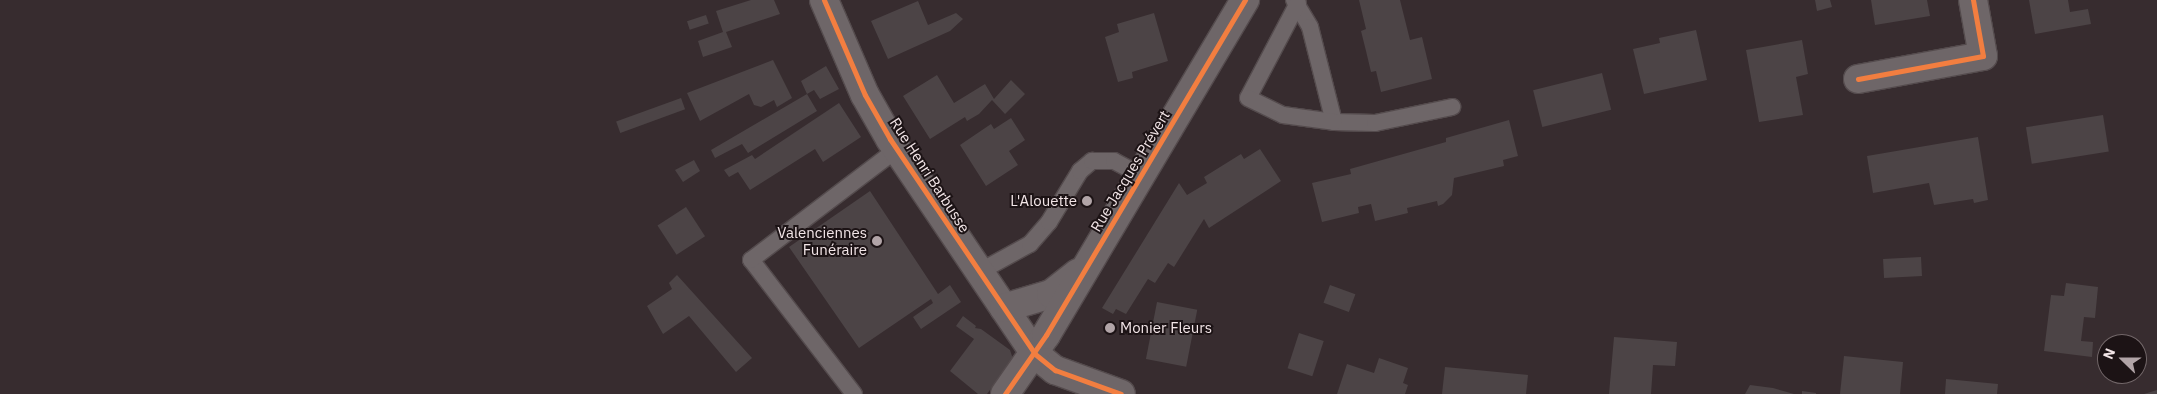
<!DOCTYPE html>
<html>
<head>
<meta charset="utf-8">
<style>
	body { margin:0 }
	#map { position:relative; width:2157px; height:394px; overflow:hidden; background:#372c2f; font-family:"IBM Plex Sans",sans-serif }
	div>[style] { position:absolute }
	[style*='--x'] { left:calc(var(--x)*1px); top:calc(var(--y)*1px); width:calc(var(--w)*1px); rotate:calc(var(--a)*1deg) }
	.building>* { inset:0; background:#4c4446; transform-origin:0 0 }
	.roads { filter:drop-shadow(1px 0 #544b4d) drop-shadow(-1px 0 #544b4d) drop-shadow(0 1px #544b4d) drop-shadow(0 -1px #544b4d) }
	.service>* { height:16px; margin:-8px; padding:0 8px; transform-origin:8px; border-radius:8px; background:#6e6668 }
	.minor>* { height:28px; margin:-14px; padding:0 14px; transform-origin:14px; border-radius:14px; background:#6e6668 }
	.cycleway>* { height:5px; margin:-2.5px; padding:0 2.5px; transform-origin:2.5px; border-radius:2.5px; background:#f27e40 }
	.dots>* { width:14px; height:14px; translate:-50% -50%; box-sizing:border-box; border:2px solid #1c1315; border-radius:50% }
	span { translate:-50% -50%; white-space:nowrap; text-align:center; line-height:1.15; -webkit-text-stroke:4px #1c1315; paint-order:stroke }
	.street-label { font-size:15px; color:#f2e5e7 }
	.poi-label { font-size:15px; color:#f2e5e7 }
	.right { translate:-100% -50%; text-align:right }
	.left { translate:0 -50%; text-align:left }
	.north { position:absolute; left:2097px; top:334px; width:50px; height:50px; box-sizing:border-box; background:#1c1315; border:1px solid #726769; border-radius:50%; rotate:292deg; font-size:14px; font-weight:700; line-height:20px; text-align:center; color:#f2e5e7 }
	.north::after { content:''; display:block; margin:auto; width:18px; height:22px; background:#b1a4a7; clip-path:polygon(50% 0,100% 100%,50% 72%,0 100%) }
</style>
</head>
<body>
<div id="map">
	<div class="building">
		<i style="clip-path:polygon(751px 0,774px 0,780px 14px,726px 32px,732px 47px,703px 57px,698px 41px,723px 32px,716px 11px)"></i>
		<i style="clip-path:polygon(1359px 0,1400px 0,1410px 40px,1422px 37px,1432px 79px,1381px 92px,1376px 71px,1371px 72px,1366px 51px,1361px 31px,1366px 29px)"></i>
		<i style="clip-path:polygon(1815px 0,1830px 0,1832px 7px,1817px 11px)"></i>
		<i style="clip-path:polygon(1871px 0,1927px 0,1930px 16px,1875px 25px)"></i>
		<i style="clip-path:polygon(2029px 0,2068px 0,2070px 12px,2088px 9px,2091px 24px,2035px 34px)"></i>
		<i style="clip-path:polygon(918px 1px,928px 25px,956px 13px,963px 19px,950px 31px,888px 59px,871px 21px)"></i>
		<i style="clip-path:polygon(1154px 13px,1168px 61px,1132px 72px,1133px 78px,1118px 82px,1105px 37px,1119px 32px,1117px 24px)"></i>
		<i style="left:706px;top:15px;width:9px;height:20px;rotate:72deg"></i>
		<i style="clip-path:polygon(1696px 30px,1707px 80px,1644px 94px,1633px 49px,1660px 43px,1659px 38px)"></i>
		<i style="clip-path:polygon(1802px 40px,1808px 74px,1796px 77px,1803px 115px,1759px 122px,1746px 50px)"></i>
		<i style="clip-path:polygon(773px 60px,792px 98px,777px 107px,774px 100px,761px 107px,754px 105px,749px 94px,700px 121px,687px 93px)"></i>
		<i style="clip-path:polygon(826px 66px,839px 89px,820px 99px,814px 90px,807px 94px,801px 81px)"></i>
		<i style="left:1602px;top:73px;width:38px;height:71px;rotate:76deg"></i>
		<i style="clip-path:polygon(937px 75px,954px 103px,985px 84px,994px 99px,1011px 80px,1025px 94px,1005px 114px,992px 100px,979px 114px,967px 121px,965px 117px,930px 139px,903px 96px)"></i>
		<i style="clip-path:polygon(807px 94px,817px 111px,748px 153px,742px 144px,715px 158px,711px 150px)"></i>
		<i style="left:681px;top:98px;width:12px;height:69px;rotate:70deg"></i>
		<i style="clip-path:polygon(839px 103px,861px 137px,823px 162px,815px 149px,750px 190px,738px 172px,729px 177px,724px 170px,752px 155px,755px 159px)"></i>
		<i style="left:2103px;top:115px;width:37px;height:78px;rotate:81deg"></i>
		<i style="clip-path:polygon(1011px 118px,1025px 140px,1009px 151px,1018px 165px,986px 186px,960px 145px,991px 124px,994px 129px)"></i>
		<i style="clip-path:polygon(1509px 120px,1518px 156px,1503px 160px,1504px 166px,1454px 178px,1452px 195px,1443px 204px,1438px 206px,1437px 201px,1420px 205px,1407px 208px,1408px 213px,1375px 221px,1371px 204px,1358px 207px,1359px 213px,1322px 222px,1312px 183px,1351px 174px,1350px 169px,1446px 142px,1446px 138px)"></i>
		<i style="clip-path:polygon(1978px 137px,1988px 200px,1974px 203px,1973px 199px,1934px 205px,1929px 183px,1873px 193px,1867px 156px)"></i>
		<i style="clip-path:polygon(1260px 149px,1281px 181px,1209px 228px,1204px 219px,1174px 267px,1168px 263px,1155px 283px,1148px 279px,1126px 314px,1116px 309px,1113px 314px,1102px 308px,1179px 183px,1187px 195px,1207px 183px,1204px 177px,1241px 154px,1244px 159px)"></i>
		<i style="clip-path:polygon(694px 160px,700px 171px,683px 182px,675px 170px)"></i>
		<i style="clip-path:polygon(870px 191px,938px 294px,950px 285px,961px 302px,921px 329px,913px 317px,933px 303px,931px 299px,859px 348px,789px 247px)"></i>
		<i style="left:686px;top:207px;width:35px;height:34px;rotate:57deg"></i>
		<i style="left:1921px;top:257px;width:19px;height:38px;rotate:87deg"></i>
		<i style="clip-path:polygon(677px 275px,752px 358px,736px 372px,689px 316px,663px 334px,647px 306px,672px 289px,669px 283px)"></i>
		<i style="clip-path:polygon(2066px 283px,2098px 287px,2095px 318px,2084px 317px,2081px 341px,2093px 342px,2092px 357px,2044px 351px,2051px 295px,2064px 296px)"></i>
		<i style="left:1330px;top:285px;width:27px;height:19px;rotate:20deg"></i>
		<i style="left:1157px;top:302px;width:41px;height:58px;rotate:11deg"></i>
		<i style="clip-path:polygon(963px 316px,976px 326px,975px 328px,981px 329px,1010px 350px,1013px 359px,987px 394px,978px 394px,950px 371px,974px 339px,956px 326px)"></i>
		<i style="left:1299px;top:333px;width:26px;height:37px;rotate:18deg"></i>
		<i style="clip-path:polygon(1614px 337px,1677px 342px,1675px 366px,1653px 365px,1651px 394px,1609px 394px)"></i>
		<i style="clip-path:polygon(1844px 356px,1903px 362px,1900px 394px,1840px 394px)"></i>
		<i style="clip-path:polygon(1379px 358px,1408px 368px,1403px 383px,1408px 385px,1405px 394px,1337px 394px,1347px 364px,1374px 373px)"></i>
		<i style="clip-path:polygon(1445px 367px,1528px 375px,1526px 394px,1442px 394px)"></i>
		<i style="clip-path:polygon(1946px 379px,1998px 384px,1997px 394px,1945px 394px)"></i>
		<i style="clip-path:polygon(1750px 385px,1773px 388px,1794px 394px,1745px 394px)"></i>
		<i style="clip-path:polygon(2157px 390px,2157px 394px,2144px 394px)"></i>
		<i style="clip-path:polygon(1802px 391px,1816px 393px,1816px 394px,1802px 394px)"></i>
	</div>
	<div class="roads">
		<div class="service">
			<i style="--x:1294;--y:0;--w:31;--a:59"></i>
			<i style="--x:1310;--y:27;--w:98;--a:75.8"></i>
			<i style="--x:1334;--y:122;--w:41;--a:1.4"></i>
			<i style="--x:1375;--y:123;--w:79;--a:-11.7"></i>
			<i style="--x:1298;--y:3;--w:107;--a:117.8"></i>
			<i style="--x:1248;--y:98;--w:39;--a:26"></i>
			<i style="--x:1283;--y:115;--w:51;--a:7.8"></i>
			<i style="--x:979;--y:272;--w:58;--a:-28.8"></i>
			<i style="--x:1030;--y:244;--w:29;--a:-49"></i>
			<i style="--x:1049;--y:222;--w:60;--a:-58.7"></i>
			<i style="--x:1080;--y:171;--w:16;--a:-40"></i>
			<i style="--x:1092;--y:161;--w:22;--a:0"></i>
			<i style="--x:1114;--y:161;--w:32;--a:28"></i>
			<i style="--x:854;--y:394;--w:169;--a:-127.5"></i>
			<i style="--x:751;--y:260;--w:183;--a:-37.2"></i>
		</div>
		<div class="minor">
			<i style="--x:824;--y:0;--w:103;--a:66.7"></i>
			<i style="--x:865;--y:95;--w:51;--a:60.4"></i>
			<i style="--x:890;--y:139;--w:259;--a:56"></i>
			<i style="--x:1035;--y:354;--w:26;--a:39"></i>
			<i style="--x:1055;--y:370;--w:70;--a:20"></i>
			<i style="--x:1858;--y:79;--w:127;--a:-10.4"></i>
			<i style="--x:1983;--y:56;--w:57;--a:-100.1"></i>
			<i style="--x:1004;--y:308;--w:49;--a:-16.6"></i>
			<i style="--x:1051;--y:294;--w:34;--a:-38"></i>
			<i style="--x:1005;--y:394;--w:72;--a:-55.2"></i>
			<i style="--x:1046;--y:335;--w:390;--a:-59.3"></i>
		</div>
	</div>
	<div class="cycleway">
		<i style="--x:824;--y:0;--w:103;--a:66.7"></i>
		<i style="--x:865;--y:95;--w:51;--a:60.4"></i>
		<i style="--x:890;--y:139;--w:259;--a:56"></i>
		<i style="--x:1035;--y:354;--w:26;--a:39"></i>
		<i style="--x:1055;--y:370;--w:70;--a:20"></i>
		<i style="--x:1858;--y:79;--w:127;--a:-10.4"></i>
		<i style="--x:1983;--y:56;--w:57;--a:-100.1"></i>
		<i style="--x:1005;--y:394;--w:72;--a:-55.2"></i>
		<i style="--x:1046;--y:335;--w:390;--a:-59.3"></i>
	</div>
	<div class="dots">
		<i style="left:1087px;top:201px;background:#b1a4a7"></i>
		<i style="left:877px;top:241px;background:#b1a4a7"></i>
		<i style="left:1110px;top:328px;background:#b1a4a7"></i>
	</div>
	<div class="street-label">
		<span style="left:1130px;top:171px;rotate:-59deg">Rue Jacques Prévert</span>
		<span style="left:930px;top:175px;rotate:57deg">Rue Henri Barbusse</span>
	</div>
	<div class="poi-label">
		<span class="right" style="left:1077px;top:201px">L'Alouette</span>
		<span class="right" style="left:867px;top:241px">Valenciennes<br>Funéraire</span>
		<span class="left" style="left:1120px;top:328px">Monier Fleurs</span>
	</div>
	<div class="north">N</div>
</div>
</body>
</html>
